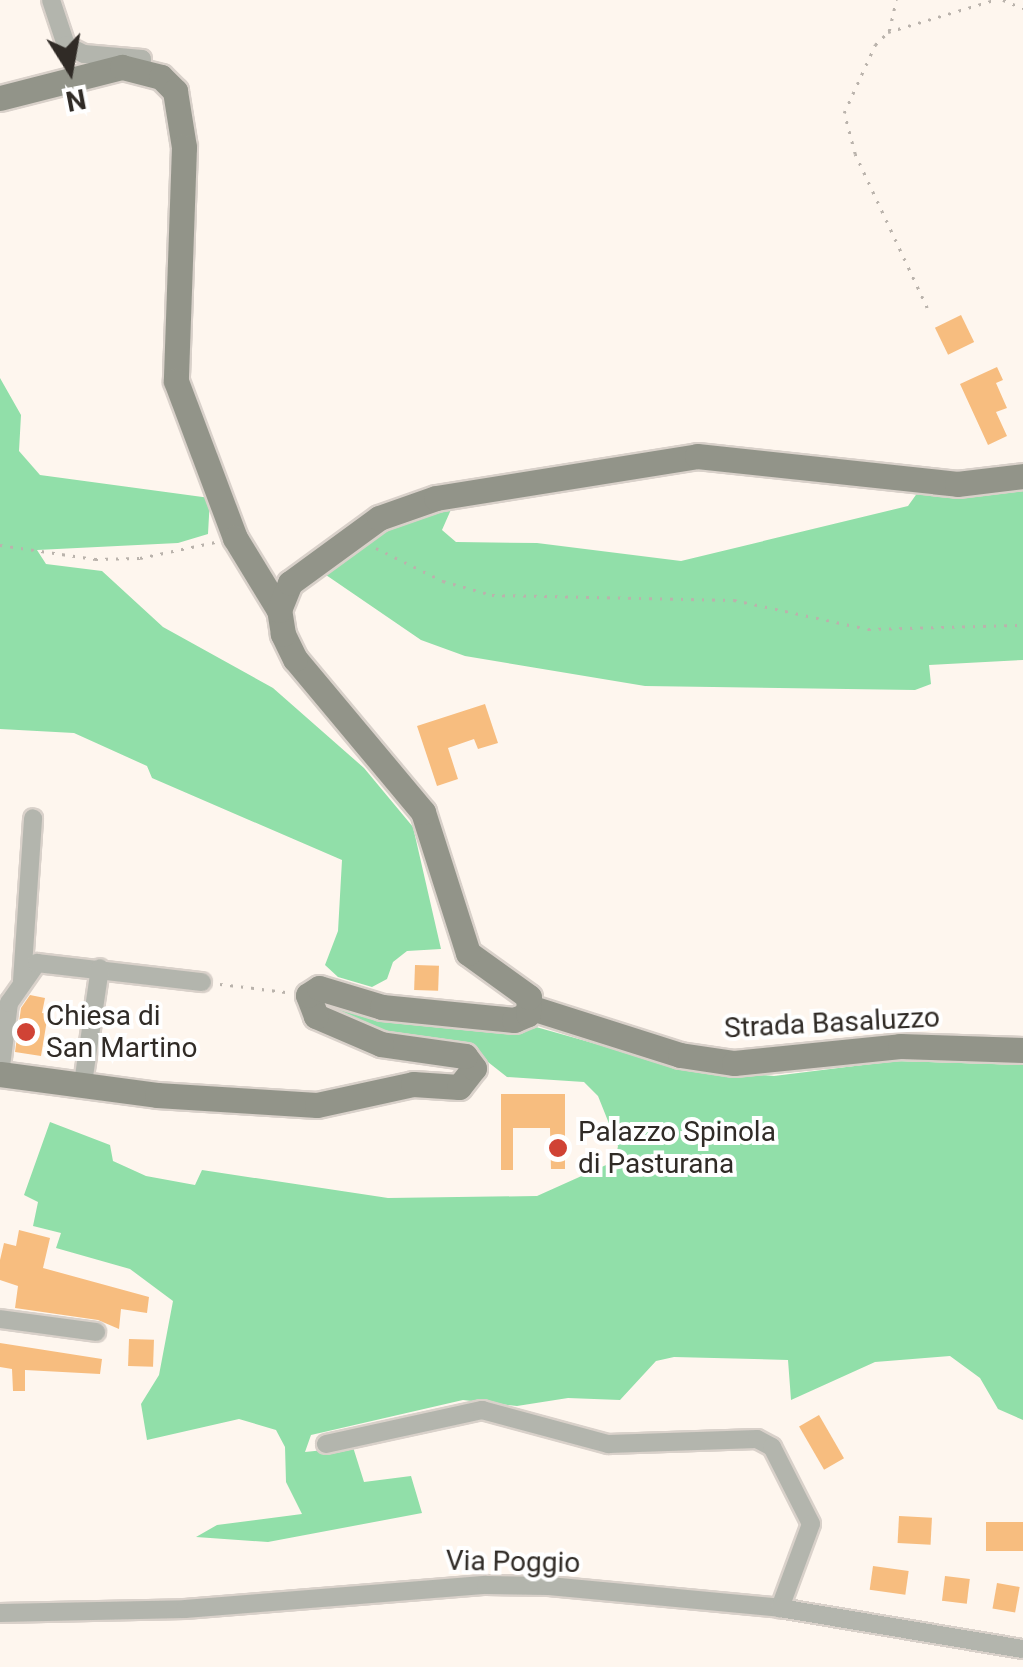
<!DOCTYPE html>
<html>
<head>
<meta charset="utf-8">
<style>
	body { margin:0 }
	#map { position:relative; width:1023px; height:1667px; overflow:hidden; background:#fef6ee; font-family:Roboto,sans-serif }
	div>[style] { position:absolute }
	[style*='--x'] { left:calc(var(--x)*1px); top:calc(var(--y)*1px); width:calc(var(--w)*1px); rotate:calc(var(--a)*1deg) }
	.green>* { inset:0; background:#91dfa9 }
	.building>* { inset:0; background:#f7bd7f; transform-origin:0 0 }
	.path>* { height:2.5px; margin-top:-1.25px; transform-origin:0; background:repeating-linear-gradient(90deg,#bab3ac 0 2.5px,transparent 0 10.5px) }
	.roads { filter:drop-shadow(2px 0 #d9d1ca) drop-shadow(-2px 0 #d9d1ca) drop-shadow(0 2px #d9d1ca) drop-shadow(0 -2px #d9d1ca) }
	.street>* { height:18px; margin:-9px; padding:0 9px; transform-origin:9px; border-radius:9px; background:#b3b5ad }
	.secondary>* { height:25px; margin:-12.5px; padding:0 12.5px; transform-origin:12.5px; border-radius:12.5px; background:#929489 }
	.dots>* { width:28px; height:28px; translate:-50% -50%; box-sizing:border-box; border:5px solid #fff; border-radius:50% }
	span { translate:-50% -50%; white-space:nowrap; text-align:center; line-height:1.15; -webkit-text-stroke:8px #fff; paint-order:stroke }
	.poi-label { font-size:28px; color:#302b26 }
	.left { translate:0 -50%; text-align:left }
	.street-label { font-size:28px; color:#302b26 }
	.north { position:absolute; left:20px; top:20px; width:100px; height:100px; -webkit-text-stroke:8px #fff; paint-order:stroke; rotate:169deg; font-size:28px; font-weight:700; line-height:40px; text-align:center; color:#302b26 }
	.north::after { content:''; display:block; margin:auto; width:35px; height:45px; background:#302b26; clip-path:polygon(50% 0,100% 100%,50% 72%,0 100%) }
</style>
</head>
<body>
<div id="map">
	<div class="green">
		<i style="clip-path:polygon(0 378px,21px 415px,19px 451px,40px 475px,210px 498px,208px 534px,178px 543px,37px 550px,46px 564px,102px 571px,163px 627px,273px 688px,364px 768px,413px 827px,441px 949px,407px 951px,393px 962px,387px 979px,372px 987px,338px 977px,325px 965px,338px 931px,342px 860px,152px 778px,147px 766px,74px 733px,0 729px)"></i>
		<i style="clip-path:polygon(1023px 484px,1023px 660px,929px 665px,931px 684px,915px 690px,645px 686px,465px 656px,421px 640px,326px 575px,330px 562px,389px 525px,453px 505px,442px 530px,456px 542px,537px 543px,681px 561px,908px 506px,918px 492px)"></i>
		<i style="clip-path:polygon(321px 998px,426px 1022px,536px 1027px,685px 1069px,774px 1076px,895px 1061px,1023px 1065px,1023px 1420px,998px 1409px,980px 1378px,950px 1356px,875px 1362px,791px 1400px,788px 1360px,674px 1357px,656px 1361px,620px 1400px,568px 1398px,517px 1406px,463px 1400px,311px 1435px,305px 1452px,353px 1447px,364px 1482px,411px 1476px,422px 1513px,268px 1542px,196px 1537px,217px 1525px,302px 1514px,286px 1482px,285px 1447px,276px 1430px,239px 1419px,147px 1440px,141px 1404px,159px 1375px,173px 1301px,130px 1269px,56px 1248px,61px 1233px,33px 1226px,38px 1202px,24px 1195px,50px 1122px,110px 1145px,113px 1161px,146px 1176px,195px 1185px,202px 1170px,388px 1198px,537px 1196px,615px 1161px,618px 1146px,598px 1096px,584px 1082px,507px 1077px,474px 1051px,387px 1034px,323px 1012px)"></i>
	</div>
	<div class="building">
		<i style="left:961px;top:315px;width:30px;height:29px;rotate:64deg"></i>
		<i style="clip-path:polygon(997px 367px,1003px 380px,996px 383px,1007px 408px,996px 412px,1007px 436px,988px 445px,960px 384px)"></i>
		<i style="clip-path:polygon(485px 704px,498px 743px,478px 749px,474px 739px,448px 748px,458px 779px,437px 786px,417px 726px)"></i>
		<i style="left:415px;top:965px;width:24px;height:25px;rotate:2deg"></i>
		<i style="clip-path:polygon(30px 995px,45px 998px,42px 1013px,48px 1014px,41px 1056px,15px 1052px,21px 1008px)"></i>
		<i style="clip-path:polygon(501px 1094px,565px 1094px,565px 1169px,551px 1169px,550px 1128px,513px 1128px,513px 1170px,501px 1170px)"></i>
		<i style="clip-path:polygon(19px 1230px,50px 1238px,43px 1268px,149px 1297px,147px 1313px,121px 1309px,119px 1329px,98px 1320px,15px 1308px,18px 1286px,0 1280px,0 1260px,4px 1243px,16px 1246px)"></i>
		<i style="left:129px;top:1339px;width:25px;height:27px;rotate:2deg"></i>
		<i style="clip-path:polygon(0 1343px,102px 1359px,100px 1374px,25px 1370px,25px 1391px,13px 1391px,12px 1369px,0 1367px)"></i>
		<i style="left:819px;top:1415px;width:50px;height:23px;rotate:60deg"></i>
		<i style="left:899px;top:1516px;width:33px;height:27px;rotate:3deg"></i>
		<i style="left:1023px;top:1522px;width:29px;height:37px;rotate:90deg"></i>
		<i style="left:873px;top:1566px;width:36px;height:24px;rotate:8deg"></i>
		<i style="left:945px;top:1576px;width:25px;height:25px;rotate:7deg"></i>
		<i style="left:997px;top:1583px;width:23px;height:26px;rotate:10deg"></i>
	</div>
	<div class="path">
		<i style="--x:1003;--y:0;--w:22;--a:22"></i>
		<i style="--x:889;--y:31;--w:32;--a:-77"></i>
		<i style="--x:927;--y:308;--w:170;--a:-115.1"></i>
		<i style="--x:855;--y:154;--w:42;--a:-105"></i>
		<i style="--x:844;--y:113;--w:75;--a:-65.5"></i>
		<i style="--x:875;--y:45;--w:18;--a:-45"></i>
		<i style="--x:888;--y:32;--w:111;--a:-16.8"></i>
		<i style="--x:0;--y:545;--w:96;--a:8.4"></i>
		<i style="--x:95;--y:559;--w:45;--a:-1.3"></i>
		<i style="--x:140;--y:558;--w:77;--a:-12"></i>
		<i style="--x:376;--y:548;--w:75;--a:26.2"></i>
		<i style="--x:443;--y:581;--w:51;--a:15.9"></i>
		<i style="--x:492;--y:595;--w:242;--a:1.2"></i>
		<i style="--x:734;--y:600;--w:137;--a:12.2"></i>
		<i style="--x:868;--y:629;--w:155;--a:-1.5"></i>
		<i style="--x:220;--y:984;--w:66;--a:6.9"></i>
	</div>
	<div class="roads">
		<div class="street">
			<i style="--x:51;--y:0;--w:47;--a:71.6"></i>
			<i style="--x:66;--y:45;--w:20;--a:27"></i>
			<i style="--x:84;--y:54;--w:58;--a:4.9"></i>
			<i style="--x:142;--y:59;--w:10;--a:96"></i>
			<i style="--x:22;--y:981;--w:163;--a:-86.1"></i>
			<i style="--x:0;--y:1074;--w:72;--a:-82.8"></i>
			<i style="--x:9;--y:1003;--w:49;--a:-55"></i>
			<i style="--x:37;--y:963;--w:166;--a:6.6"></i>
			<i style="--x:83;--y:1083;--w:116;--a:-81.6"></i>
			<i style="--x:0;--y:1319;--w:97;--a:7.7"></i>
			<i style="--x:326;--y:1444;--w:160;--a:-12.3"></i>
			<i style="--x:482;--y:1410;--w:131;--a:15.1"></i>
			<i style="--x:608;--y:1444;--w:149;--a:-1.9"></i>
			<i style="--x:757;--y:1439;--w:17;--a:28"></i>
			<i style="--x:772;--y:1447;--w:86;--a:63.1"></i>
			<i style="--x:811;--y:1524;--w:90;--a:110.3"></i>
			<i style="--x:0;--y:1613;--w:185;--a:-1.2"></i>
			<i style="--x:185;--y:1609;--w:302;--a:-4.6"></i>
			<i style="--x:486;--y:1585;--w:63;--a:0.9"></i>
			<i style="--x:549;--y:1586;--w:232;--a:5.4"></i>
			<i style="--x:780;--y:1608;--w:246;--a:9.6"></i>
		</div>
		<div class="secondary">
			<i style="--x:0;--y:98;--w:126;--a:-14.3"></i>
			<i style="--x:122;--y:67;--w:40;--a:14.4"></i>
			<i style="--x:161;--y:77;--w:20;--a:45"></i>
			<i style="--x:175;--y:91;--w:57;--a:80.9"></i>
			<i style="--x:184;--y:147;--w:234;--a:92"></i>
			<i style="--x:176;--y:381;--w:168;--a:69.4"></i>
			<i style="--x:235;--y:538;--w:84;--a:58.6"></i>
			<i style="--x:532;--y:1008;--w:155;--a:17.6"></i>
			<i style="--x:680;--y:1055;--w:55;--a:8.4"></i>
			<i style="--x:734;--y:1063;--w:167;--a:-5.8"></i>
			<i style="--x:900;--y:1046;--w:123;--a:1.9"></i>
			<i style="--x:0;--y:1074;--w:158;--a:7.6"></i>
			<i style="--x:157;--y:1095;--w:160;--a:3.6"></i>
			<i style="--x:317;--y:1105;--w:98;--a:-12.3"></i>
			<i style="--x:413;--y:1084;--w:46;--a:3.7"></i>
			<i style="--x:459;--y:1087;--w:24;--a:-52"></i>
			<i style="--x:474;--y:1068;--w:15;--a:-127"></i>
			<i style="--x:465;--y:1056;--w:85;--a:-171.9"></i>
			<i style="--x:381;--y:1044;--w:71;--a:-156.7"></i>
			<i style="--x:316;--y:1016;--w:22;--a:-111"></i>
			<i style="--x:308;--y:995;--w:13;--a:-32"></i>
			<i style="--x:319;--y:988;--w:66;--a:16.8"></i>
			<i style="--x:382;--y:1007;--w:133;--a:5.6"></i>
			<i style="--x:514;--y:1020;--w:15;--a:-23"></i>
			<i style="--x:528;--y:1014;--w:17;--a:-87"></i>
			<i style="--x:529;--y:997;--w:75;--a:-144.2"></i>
			<i style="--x:468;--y:953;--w:148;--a:-107.7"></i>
			<i style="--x:423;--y:812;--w:199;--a:-129.9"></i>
			<i style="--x:295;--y:659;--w:28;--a:-116"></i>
			<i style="--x:283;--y:634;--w:24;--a:-99"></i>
			<i style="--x:279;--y:610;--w:29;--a:-68"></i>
			<i style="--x:290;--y:583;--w:110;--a:-36.1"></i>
			<i style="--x:379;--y:518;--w:60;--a:-19.3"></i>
			<i style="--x:436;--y:498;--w:264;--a:-9.1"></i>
			<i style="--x:697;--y:456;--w:262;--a:6.1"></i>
			<i style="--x:957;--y:484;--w:66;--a:-6.9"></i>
		</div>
	</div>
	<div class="dots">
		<i style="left:26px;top:1032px;background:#d04335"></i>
		<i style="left:558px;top:1148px;background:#d04335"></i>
	</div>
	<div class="poi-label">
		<span class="left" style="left:46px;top:1032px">Chiesa di<br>San Martino</span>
		<span class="left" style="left:578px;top:1148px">Palazzo Spinola<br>di Pasturana</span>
	</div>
	<div class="street-label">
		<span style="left:832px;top:1023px;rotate:-3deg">Strada Basaluzzo</span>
		<span style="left:513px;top:1562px;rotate:1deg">Via Poggio</span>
	</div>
	<div class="north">N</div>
</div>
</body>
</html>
